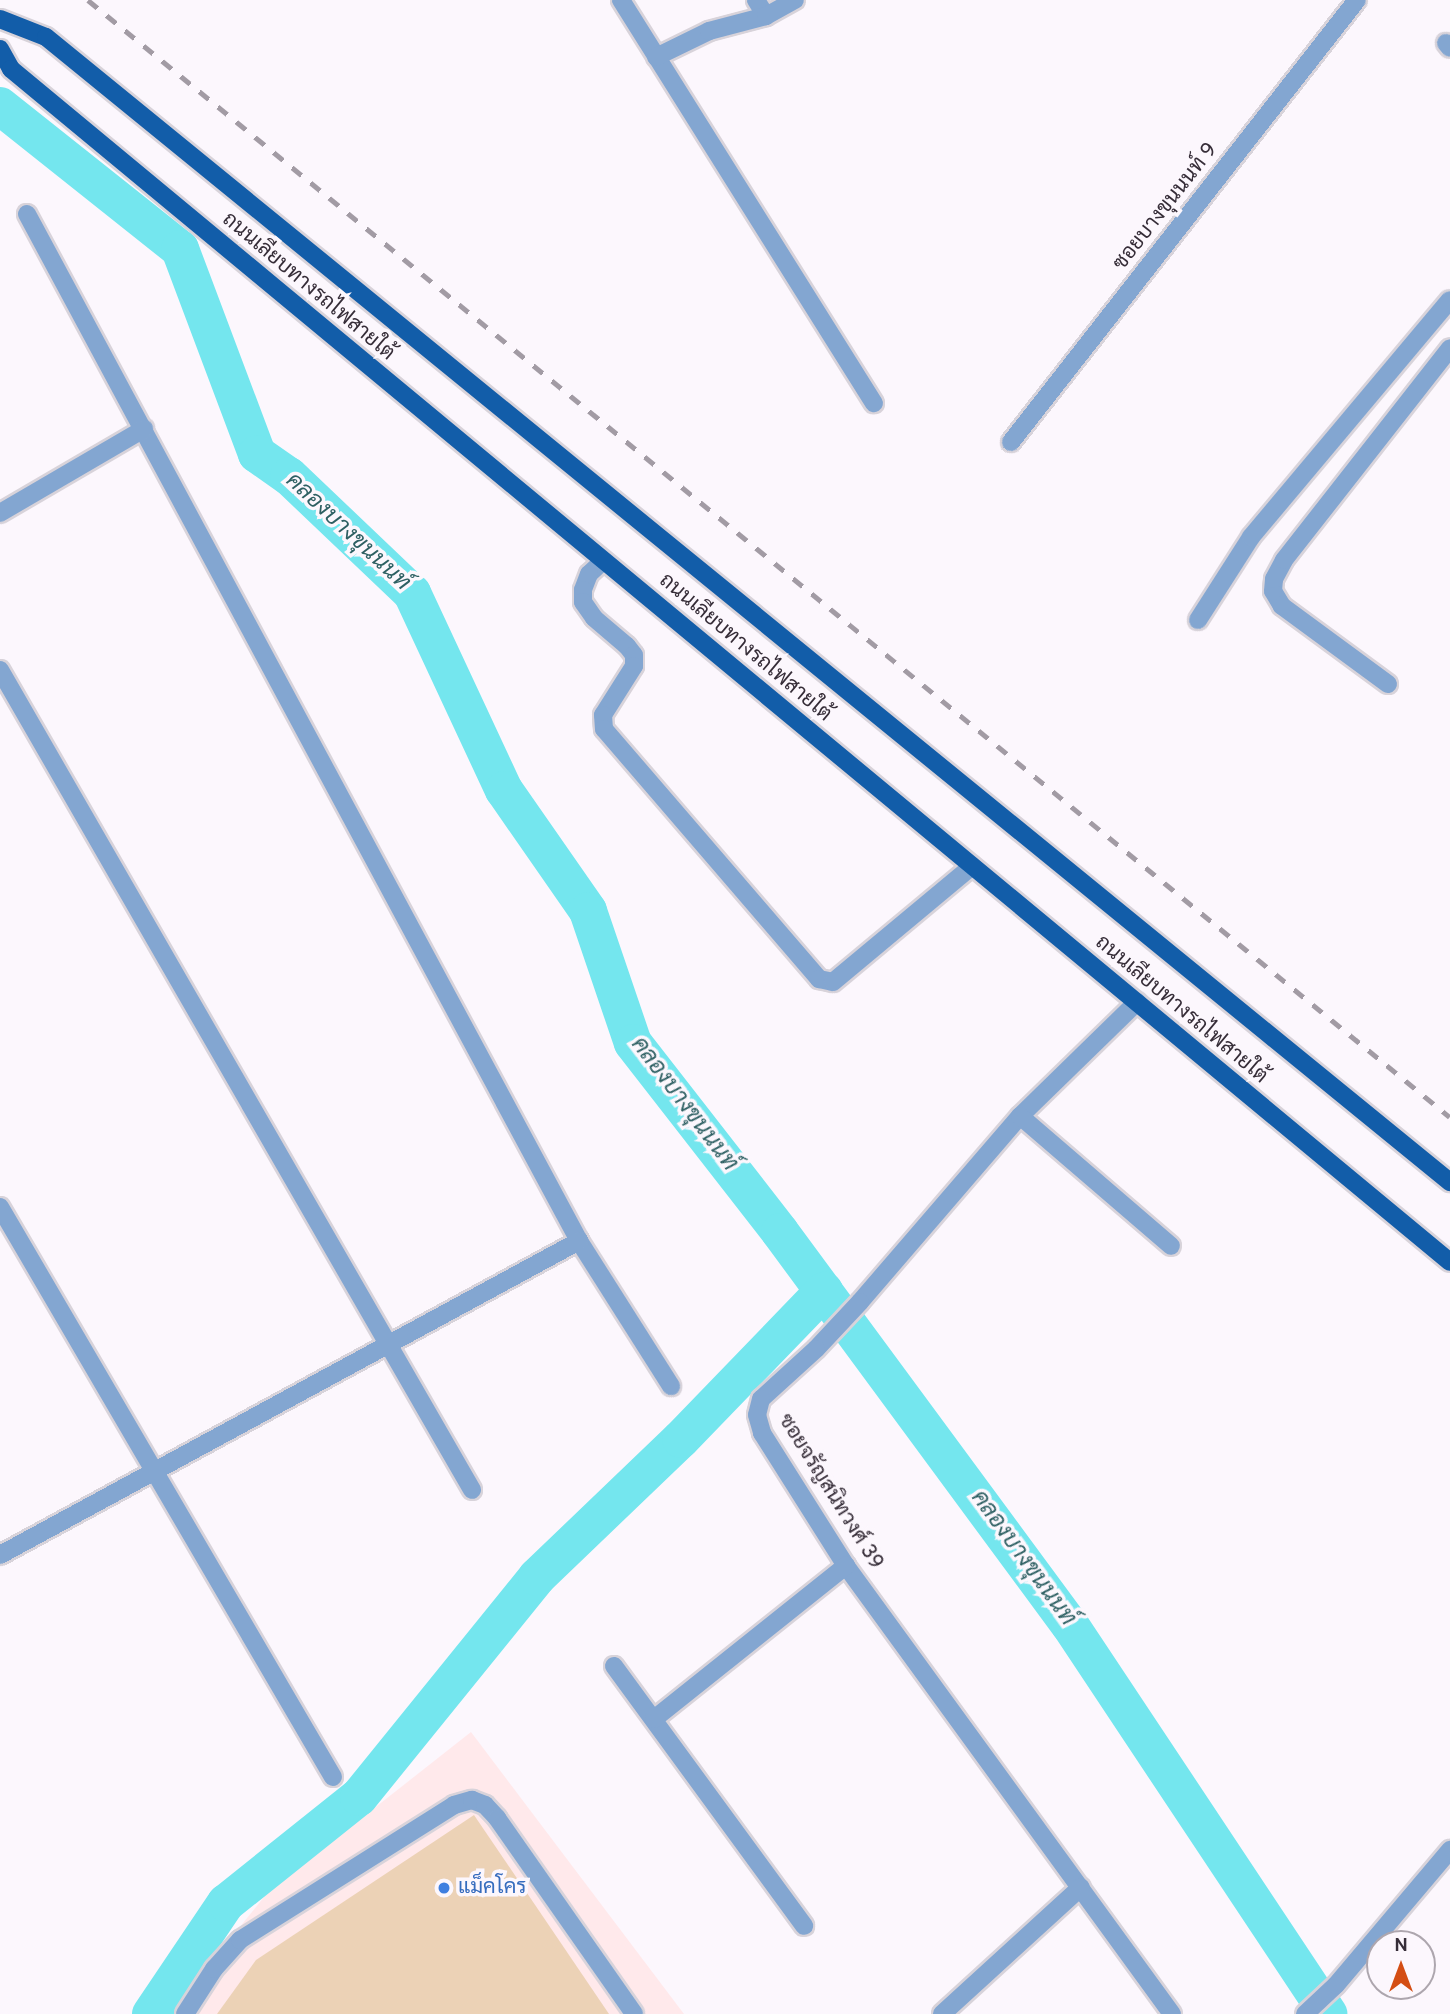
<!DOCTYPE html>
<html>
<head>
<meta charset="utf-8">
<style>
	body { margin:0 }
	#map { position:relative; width:1450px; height:2014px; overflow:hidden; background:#fcf7fd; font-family:Overpass,Sarabun,sans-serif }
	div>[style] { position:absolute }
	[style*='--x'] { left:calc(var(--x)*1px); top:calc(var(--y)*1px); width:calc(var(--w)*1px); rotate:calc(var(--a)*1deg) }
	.commercial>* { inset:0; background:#ffe9eb }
	.canal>* { height:38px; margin:-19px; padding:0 19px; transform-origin:19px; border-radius:19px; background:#74e6ee }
	.building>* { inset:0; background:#ecd2b6 }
	.roads { filter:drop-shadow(2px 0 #d8d3da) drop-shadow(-2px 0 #d8d3da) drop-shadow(0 2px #d8d3da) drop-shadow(0 -2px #d8d3da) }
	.minor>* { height:18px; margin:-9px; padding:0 9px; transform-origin:9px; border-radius:9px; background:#83a6d1 }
	.major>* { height:18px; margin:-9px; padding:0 9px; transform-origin:9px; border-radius:9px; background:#125da9 }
	.rail>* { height:5px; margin-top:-2.5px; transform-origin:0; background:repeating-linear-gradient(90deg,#a29ba4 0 12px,transparent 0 24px) }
	.dots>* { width:19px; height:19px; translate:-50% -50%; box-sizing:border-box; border:4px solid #fcf7fd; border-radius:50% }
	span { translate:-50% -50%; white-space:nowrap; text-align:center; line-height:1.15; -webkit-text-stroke:7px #fcf7fd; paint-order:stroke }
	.street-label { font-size:21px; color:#362d38 }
	.shop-label { font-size:21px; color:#366cbe }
	.left { translate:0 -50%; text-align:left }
	.water-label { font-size:23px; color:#2e6063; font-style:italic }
	.north { position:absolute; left:1366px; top:1930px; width:70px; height:70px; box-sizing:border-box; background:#fcf7fd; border:2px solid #ada6ae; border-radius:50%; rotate:0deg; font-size:19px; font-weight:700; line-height:28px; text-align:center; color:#362d38 }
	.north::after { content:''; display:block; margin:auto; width:24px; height:32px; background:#d44e14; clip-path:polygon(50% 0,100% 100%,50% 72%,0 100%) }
</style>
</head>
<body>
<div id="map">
	<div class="commercial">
		<i style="clip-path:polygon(471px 1732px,684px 2014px,169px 2014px,269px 1891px)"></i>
	</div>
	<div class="canal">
		<i style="--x:0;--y:106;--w:230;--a:38.5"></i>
		<i style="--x:180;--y:249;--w:219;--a:69.4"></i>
		<i style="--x:257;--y:454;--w:39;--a:35"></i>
		<i style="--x:289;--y:476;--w:170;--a:43.6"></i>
		<i style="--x:412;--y:593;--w:217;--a:65"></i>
		<i style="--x:504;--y:790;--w:147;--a:55.2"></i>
		<i style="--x:588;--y:911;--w:139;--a:71.2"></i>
		<i style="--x:633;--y:1043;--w:239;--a:52.1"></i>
		<i style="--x:780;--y:1232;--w:488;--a:53.6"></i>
		<i style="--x:1070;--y:1625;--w:467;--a:56.4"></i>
		<i style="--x:151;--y:2014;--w:134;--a:-56"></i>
		<i style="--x:226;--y:1903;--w:170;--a:-38.6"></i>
		<i style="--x:359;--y:1797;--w:283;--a:-51"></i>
		<i style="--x:537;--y:1577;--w:199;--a:-43.8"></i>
		<i style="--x:681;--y:1439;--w:206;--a:-46"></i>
	</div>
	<div class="building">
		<i style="clip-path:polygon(474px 1815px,609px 2014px,217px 2014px,256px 1960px)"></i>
	</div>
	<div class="roads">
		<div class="minor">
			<i style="--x:621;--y:0;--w:476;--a:57.9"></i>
			<i style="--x:756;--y:0;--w:19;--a:58"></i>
			<i style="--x:1446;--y:43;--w:6;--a:51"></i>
			<i style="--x:656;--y:57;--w:59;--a:-26.1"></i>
			<i style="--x:709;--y:31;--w:59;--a:-14.7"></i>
			<i style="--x:766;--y:16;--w:33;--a:-29"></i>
			<i style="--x:27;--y:214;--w:1166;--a:61.74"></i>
			<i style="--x:579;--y:1241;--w:172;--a:57.6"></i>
			<i style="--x:1011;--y:442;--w:561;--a:-51.95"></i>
			<i style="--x:0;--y:513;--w:167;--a:-30.3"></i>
			<i style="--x:603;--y:561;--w:19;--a:137"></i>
			<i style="--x:589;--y:574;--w:17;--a:111"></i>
			<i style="--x:583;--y:590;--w:12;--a:90"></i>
			<i style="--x:583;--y:602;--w:19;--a:55"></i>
			<i style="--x:594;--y:618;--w:43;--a:40.3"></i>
			<i style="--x:627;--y:646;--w:11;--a:52"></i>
			<i style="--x:634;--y:655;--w:11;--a:90"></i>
			<i style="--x:634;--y:666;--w:58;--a:122.3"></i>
			<i style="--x:603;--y:715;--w:14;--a:86"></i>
			<i style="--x:604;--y:729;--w:330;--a:49.3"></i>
			<i style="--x:819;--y:979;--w:14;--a:12"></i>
			<i style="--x:833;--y:982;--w:181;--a:-39.8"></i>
			<i style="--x:1198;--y:620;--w:98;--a:-57.4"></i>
			<i style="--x:1251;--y:537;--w:309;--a:-50"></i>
			<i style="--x:0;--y:670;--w:946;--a:60.07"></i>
			<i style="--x:1388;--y:684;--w:132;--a:-143.7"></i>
			<i style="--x:1282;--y:606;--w:17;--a:-121"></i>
			<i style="--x:1273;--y:591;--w:12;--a:-85"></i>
			<i style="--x:1274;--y:579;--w:21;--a:-62"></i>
			<i style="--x:1284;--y:560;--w:269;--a:-51.9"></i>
			<i style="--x:1137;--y:1002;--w:163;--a:135.7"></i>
			<i style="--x:1020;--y:1116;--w:245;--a:130.7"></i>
			<i style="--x:860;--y:1302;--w:64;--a:133.1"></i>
			<i style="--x:816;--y:1349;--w:74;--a:137.7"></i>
			<i style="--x:761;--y:1399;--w:16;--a:104"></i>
			<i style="--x:757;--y:1415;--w:19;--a:74"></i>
			<i style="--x:762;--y:1433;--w:157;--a:57.7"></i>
			<i style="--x:846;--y:1566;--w:554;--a:53.96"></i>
			<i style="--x:1020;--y:1116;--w:199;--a:40.7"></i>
			<i style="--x:0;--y:1207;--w:660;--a:59.71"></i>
			<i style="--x:0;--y:1555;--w:659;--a:-28.47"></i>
			<i style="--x:614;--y:1666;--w:322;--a:53.8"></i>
			<i style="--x:654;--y:1719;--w:246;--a:-38.6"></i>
			<i style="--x:185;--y:2014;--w:54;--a:-57.2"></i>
			<i style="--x:214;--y:1969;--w:39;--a:-48"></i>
			<i style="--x:240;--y:1940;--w:253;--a:-32.2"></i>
			<i style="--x:454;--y:1805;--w:19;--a:-16"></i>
			<i style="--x:472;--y:1800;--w:14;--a:21"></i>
			<i style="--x:485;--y:1805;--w:18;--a:47"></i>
			<i style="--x:497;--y:1818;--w:239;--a:55"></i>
			<i style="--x:942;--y:2014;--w:188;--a:-42.4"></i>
			<i style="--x:1305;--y:2014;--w:42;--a:-43.1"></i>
			<i style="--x:1336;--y:1985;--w:177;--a:-49.8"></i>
		</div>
		<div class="major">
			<i style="--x:0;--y:19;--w:49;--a:21.4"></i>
			<i style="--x:46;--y:37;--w:1812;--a:39.2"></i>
			<i style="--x:0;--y:49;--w:23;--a:61"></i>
			<i style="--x:11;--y:69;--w:1869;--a:39.66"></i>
		</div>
	</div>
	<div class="rail">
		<i style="--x:88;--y:0;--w:1761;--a:39.36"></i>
	</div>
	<div class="dots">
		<i style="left:444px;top:1888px;background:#3f7fe0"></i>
	</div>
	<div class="street-label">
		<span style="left:1166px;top:207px;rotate:-52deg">ซอยบางขุนนนท์ 9</span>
		<span style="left:308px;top:287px;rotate:40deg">ถนนเลียบทางรถไฟสายใต้</span>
		<span style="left:745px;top:648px;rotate:40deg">ถนนเลียบทางรถไฟสายใต้</span>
		<span style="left:1181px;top:1010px;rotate:40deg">ถนนเลียบทางรถไฟสายใต้</span>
		<span style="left:830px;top:1492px;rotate:58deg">ซอยจรัญสนิทวงศ์ 39</span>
	</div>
	<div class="shop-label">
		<span class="left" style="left:458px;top:1888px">แม็คโคร</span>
	</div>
	<div class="water-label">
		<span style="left:347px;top:533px;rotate:43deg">คลองบางขุนนนท์</span>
		<span style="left:683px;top:1105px;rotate:53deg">คลองบางขุนนนท์</span>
		<span style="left:1022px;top:1559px;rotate:54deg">คลองบางขุนนนท์</span>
	</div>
	<div class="north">N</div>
</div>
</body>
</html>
